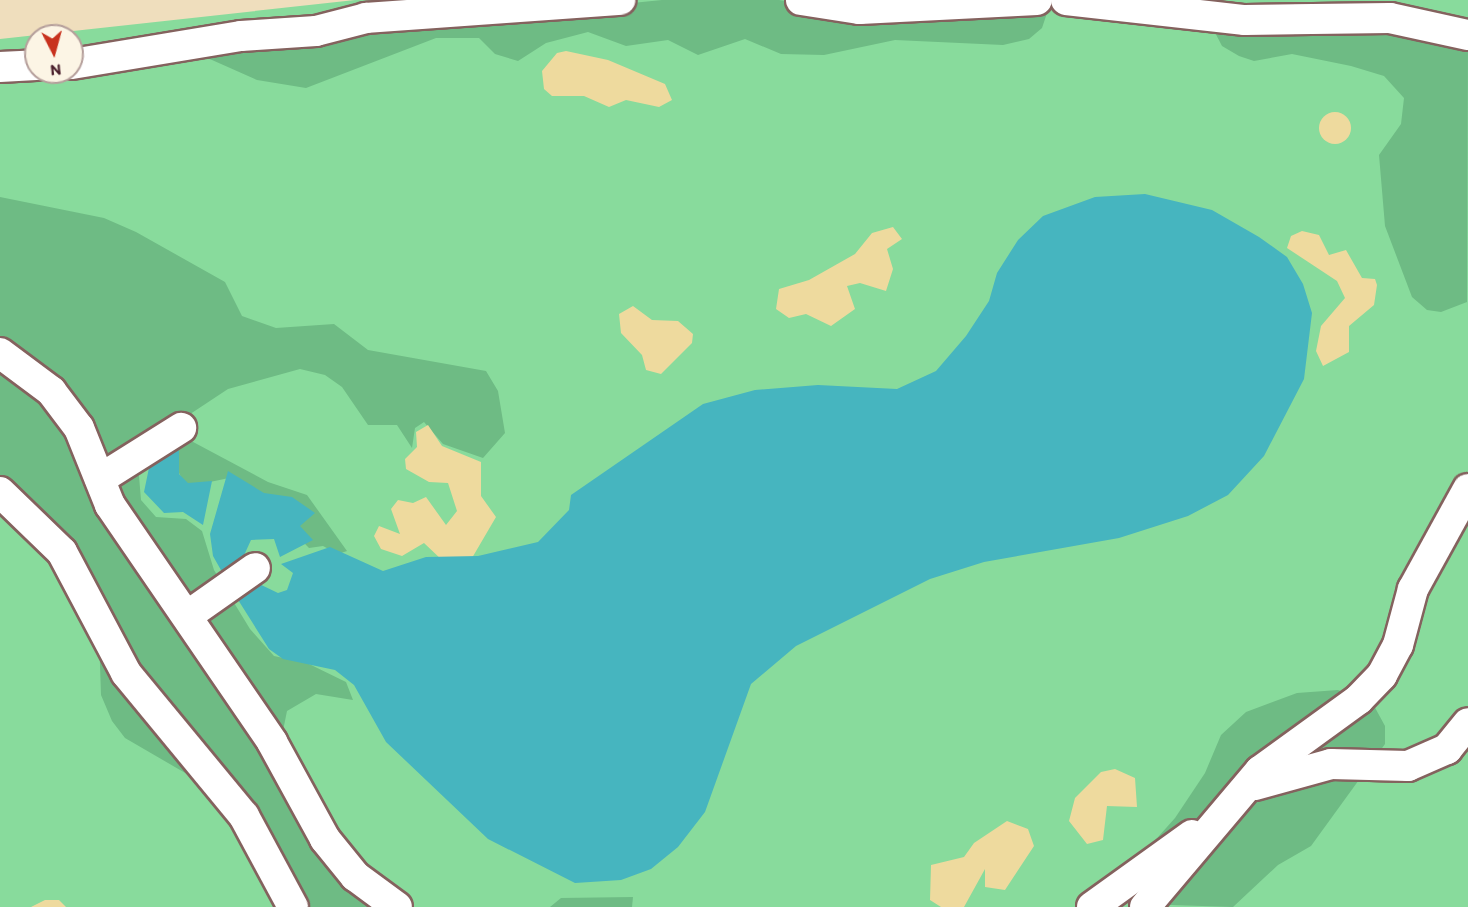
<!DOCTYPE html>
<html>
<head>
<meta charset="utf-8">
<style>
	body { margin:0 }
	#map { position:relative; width:1468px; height:907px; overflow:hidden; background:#efdebd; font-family:Itim,sans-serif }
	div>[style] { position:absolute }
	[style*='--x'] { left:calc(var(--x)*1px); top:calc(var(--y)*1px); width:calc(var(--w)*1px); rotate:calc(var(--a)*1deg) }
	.green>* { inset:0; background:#88db9c }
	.forest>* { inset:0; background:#6ebb84 }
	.sand>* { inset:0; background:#eeda9e }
	.round { border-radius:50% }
	.water>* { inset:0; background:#46b5bf }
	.roads { filter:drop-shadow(2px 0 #84625e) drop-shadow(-2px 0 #84625e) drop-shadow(0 2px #84625e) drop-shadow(0 -2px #84625e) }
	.minor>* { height:30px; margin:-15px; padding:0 15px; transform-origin:15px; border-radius:15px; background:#fff }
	span { translate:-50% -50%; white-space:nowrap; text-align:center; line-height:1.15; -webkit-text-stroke:5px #fcf5e5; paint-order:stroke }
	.north { position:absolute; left:24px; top:24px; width:60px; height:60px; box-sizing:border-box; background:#fcf5e5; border:2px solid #b59f9b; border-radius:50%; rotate:174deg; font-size:16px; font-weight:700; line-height:24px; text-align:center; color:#4a1f2b }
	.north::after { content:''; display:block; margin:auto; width:21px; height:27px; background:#c8321e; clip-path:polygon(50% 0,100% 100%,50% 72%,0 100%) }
</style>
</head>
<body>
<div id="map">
	<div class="green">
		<i style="clip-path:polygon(evenodd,355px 0,1468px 0,1468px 907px,0 907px,0 39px,355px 0,36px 36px,72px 36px,72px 72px,36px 72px,36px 36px)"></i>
	</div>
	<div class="forest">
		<i style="clip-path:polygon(662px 0,779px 0,861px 14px,1049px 7px,1042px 28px,1029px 39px,1003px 45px,895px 40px,824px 55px,781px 54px,745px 39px,698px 55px,668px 40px,626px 46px,588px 32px,546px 43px,518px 61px,495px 54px,479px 38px,436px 38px,306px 88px,257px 80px,185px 48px)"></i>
		<i style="clip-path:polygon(1208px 19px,1390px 24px,1468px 41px,1467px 302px,1441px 312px,1427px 310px,1412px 297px,1385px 226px,1379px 155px,1401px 124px,1404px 98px,1384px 76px,1351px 66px,1292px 54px,1254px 61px,1239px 56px,1222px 46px)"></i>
		<i style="clip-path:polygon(0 197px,104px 218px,136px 232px,225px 282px,242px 316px,276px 328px,334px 324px,368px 350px,486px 371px,498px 391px,505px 433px,483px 458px,443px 444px,424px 422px,415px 428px,412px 448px,397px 425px,368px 425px,342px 387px,325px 375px,300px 369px,228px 389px,104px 471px,0 349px)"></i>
		<i style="clip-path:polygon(0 360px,122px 474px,139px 476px,141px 500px,156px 517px,186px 519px,202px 531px,214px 570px,250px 629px,274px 656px,307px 663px,346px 682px,353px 700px,316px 694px,287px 711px,277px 760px,393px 907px,296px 907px,199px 781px,125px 738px,112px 721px,101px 695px,98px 605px,0 486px)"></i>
		<i style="clip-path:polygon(180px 435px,268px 482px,307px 495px,347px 551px,338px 554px,323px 546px,309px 548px,259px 497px,229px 478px,186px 487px,166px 447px)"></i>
		<i style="clip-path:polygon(1338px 690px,1373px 704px,1385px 726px,1385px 744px,1311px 846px,1278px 865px,1233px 907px,1141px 904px,1131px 885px,1133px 865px,1175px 818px,1205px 773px,1221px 735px,1246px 712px,1297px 693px)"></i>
		<i style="clip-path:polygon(633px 897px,632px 907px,550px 907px,561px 898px)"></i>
	</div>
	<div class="sand">
		<i style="clip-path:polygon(566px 51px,608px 60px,665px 84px,672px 100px,659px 107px,626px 100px,609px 107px,584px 96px,552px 96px,544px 89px,542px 71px,557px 53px)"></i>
		<i class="round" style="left:1319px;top:112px;width:32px;height:32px"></i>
		<i style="clip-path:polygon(893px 227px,902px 239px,887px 249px,893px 269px,886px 291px,860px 283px,847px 286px,855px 309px,831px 326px,806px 314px,789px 318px,776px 309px,779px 289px,809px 280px,855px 254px,872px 233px)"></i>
		<i style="clip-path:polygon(1302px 231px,1319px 235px,1329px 255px,1346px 250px,1362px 278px,1375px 279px,1377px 285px,1374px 305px,1349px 326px,1349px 352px,1323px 366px,1316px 351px,1321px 326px,1345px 298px,1337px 281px,1287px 248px,1291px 236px)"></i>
		<i style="clip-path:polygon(633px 306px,652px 320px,678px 321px,693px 334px,692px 343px,661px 374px,646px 370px,642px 355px,621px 333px,619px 314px)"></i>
		<i style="clip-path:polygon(428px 425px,442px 446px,481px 462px,481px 496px,496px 517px,472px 558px,443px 561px,424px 543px,402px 556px,381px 549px,374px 536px,379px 526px,400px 534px,391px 509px,398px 500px,413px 503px,426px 497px,446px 525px,457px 511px,448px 483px,429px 482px,406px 469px,405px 459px,417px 447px,416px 432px)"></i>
		<i style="clip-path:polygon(1115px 769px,1135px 778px,1137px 807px,1107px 806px,1103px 840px,1087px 844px,1069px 821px,1075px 798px,1101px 772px)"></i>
		<i style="clip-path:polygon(1007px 821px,1028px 829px,1034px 846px,1005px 890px,985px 887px,985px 869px,964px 907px,941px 907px,930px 900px,931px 865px,964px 857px,974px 843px)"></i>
		<i style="clip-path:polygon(45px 900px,59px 900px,66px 907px,31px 907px)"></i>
	</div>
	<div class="water">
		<i style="clip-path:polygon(1145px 194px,1212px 210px,1259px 237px,1287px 257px,1303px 284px,1312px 313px,1304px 379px,1264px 456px,1228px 495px,1188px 516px,1119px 538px,984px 562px,930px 579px,796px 646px,751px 684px,705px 812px,678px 847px,651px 869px,621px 880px,575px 883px,488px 839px,386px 742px,354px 685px,335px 670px,283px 659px,269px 649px,235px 595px,247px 578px,278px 593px,287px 590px,293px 573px,281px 564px,330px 547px,383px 571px,426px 557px,478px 556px,538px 542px,569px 510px,571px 495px,703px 404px,755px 390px,818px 385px,897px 389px,936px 371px,966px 336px,989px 301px,997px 273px,1018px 240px,1043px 216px,1095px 197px)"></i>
		<i style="clip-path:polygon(179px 450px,179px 474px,188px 483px,212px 481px,203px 525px,183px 512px,164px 513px,144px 492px,150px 463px)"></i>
		<i style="clip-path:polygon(228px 471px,264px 493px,292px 497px,315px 513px,300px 526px,313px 540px,280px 557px,274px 539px,251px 540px,230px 586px,213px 556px,210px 534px)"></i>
	</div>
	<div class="roads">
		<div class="minor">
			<i style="--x:801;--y:0;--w:60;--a:8.7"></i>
			<i style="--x:860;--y:9;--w:177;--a:-2.9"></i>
			<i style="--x:1066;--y:0;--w:180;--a:6.4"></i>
			<i style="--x:1245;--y:20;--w:145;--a:-0.8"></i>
			<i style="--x:1390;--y:18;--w:80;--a:12.3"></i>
			<i style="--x:72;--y:64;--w:171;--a:-9.4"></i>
			<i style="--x:241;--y:36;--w:75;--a:-3.8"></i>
			<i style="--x:316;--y:31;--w:52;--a:-14.6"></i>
			<i style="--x:366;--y:18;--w:255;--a:-4.1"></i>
			<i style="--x:0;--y:67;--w:36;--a:-3"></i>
			<i style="--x:0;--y:353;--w:64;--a:36.7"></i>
			<i style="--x:51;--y:391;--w:46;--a:52.9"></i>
			<i style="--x:79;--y:428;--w:83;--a:68.1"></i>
			<i style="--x:110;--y:505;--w:287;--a:55.6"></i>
			<i style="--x:272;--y:742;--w:111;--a:61.3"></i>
			<i style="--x:325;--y:839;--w:48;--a:51"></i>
			<i style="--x:355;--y:876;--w:52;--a:36.4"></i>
			<i style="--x:100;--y:479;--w:96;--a:-32.2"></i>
			<i style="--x:0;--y:492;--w:86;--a:44.1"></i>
			<i style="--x:62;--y:552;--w:137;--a:62.1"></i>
			<i style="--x:126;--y:673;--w:185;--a:50.5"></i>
			<i style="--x:244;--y:816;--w:103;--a:61.7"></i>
			<i style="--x:187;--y:616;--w:83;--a:-35.2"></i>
			<i style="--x:1255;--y:785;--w:79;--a:-15.4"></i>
			<i style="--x:1331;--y:764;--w:77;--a:1.5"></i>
			<i style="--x:1408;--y:766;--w:43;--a:-23.6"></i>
			<i style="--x:1447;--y:749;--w:33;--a:-51"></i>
			<i style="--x:1092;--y:907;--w:123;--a:-35.8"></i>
			<i style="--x:1145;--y:907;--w:178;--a:-49.8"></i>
			<i style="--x:1260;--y:771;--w:122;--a:-36"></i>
			<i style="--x:1359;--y:699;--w:33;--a:-46"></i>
			<i style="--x:1382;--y:675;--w:34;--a:-62"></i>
			<i style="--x:1398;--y:645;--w:58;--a:-75"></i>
			<i style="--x:1413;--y:589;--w:114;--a:-61.2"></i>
		</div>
	</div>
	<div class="north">N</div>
</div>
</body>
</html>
